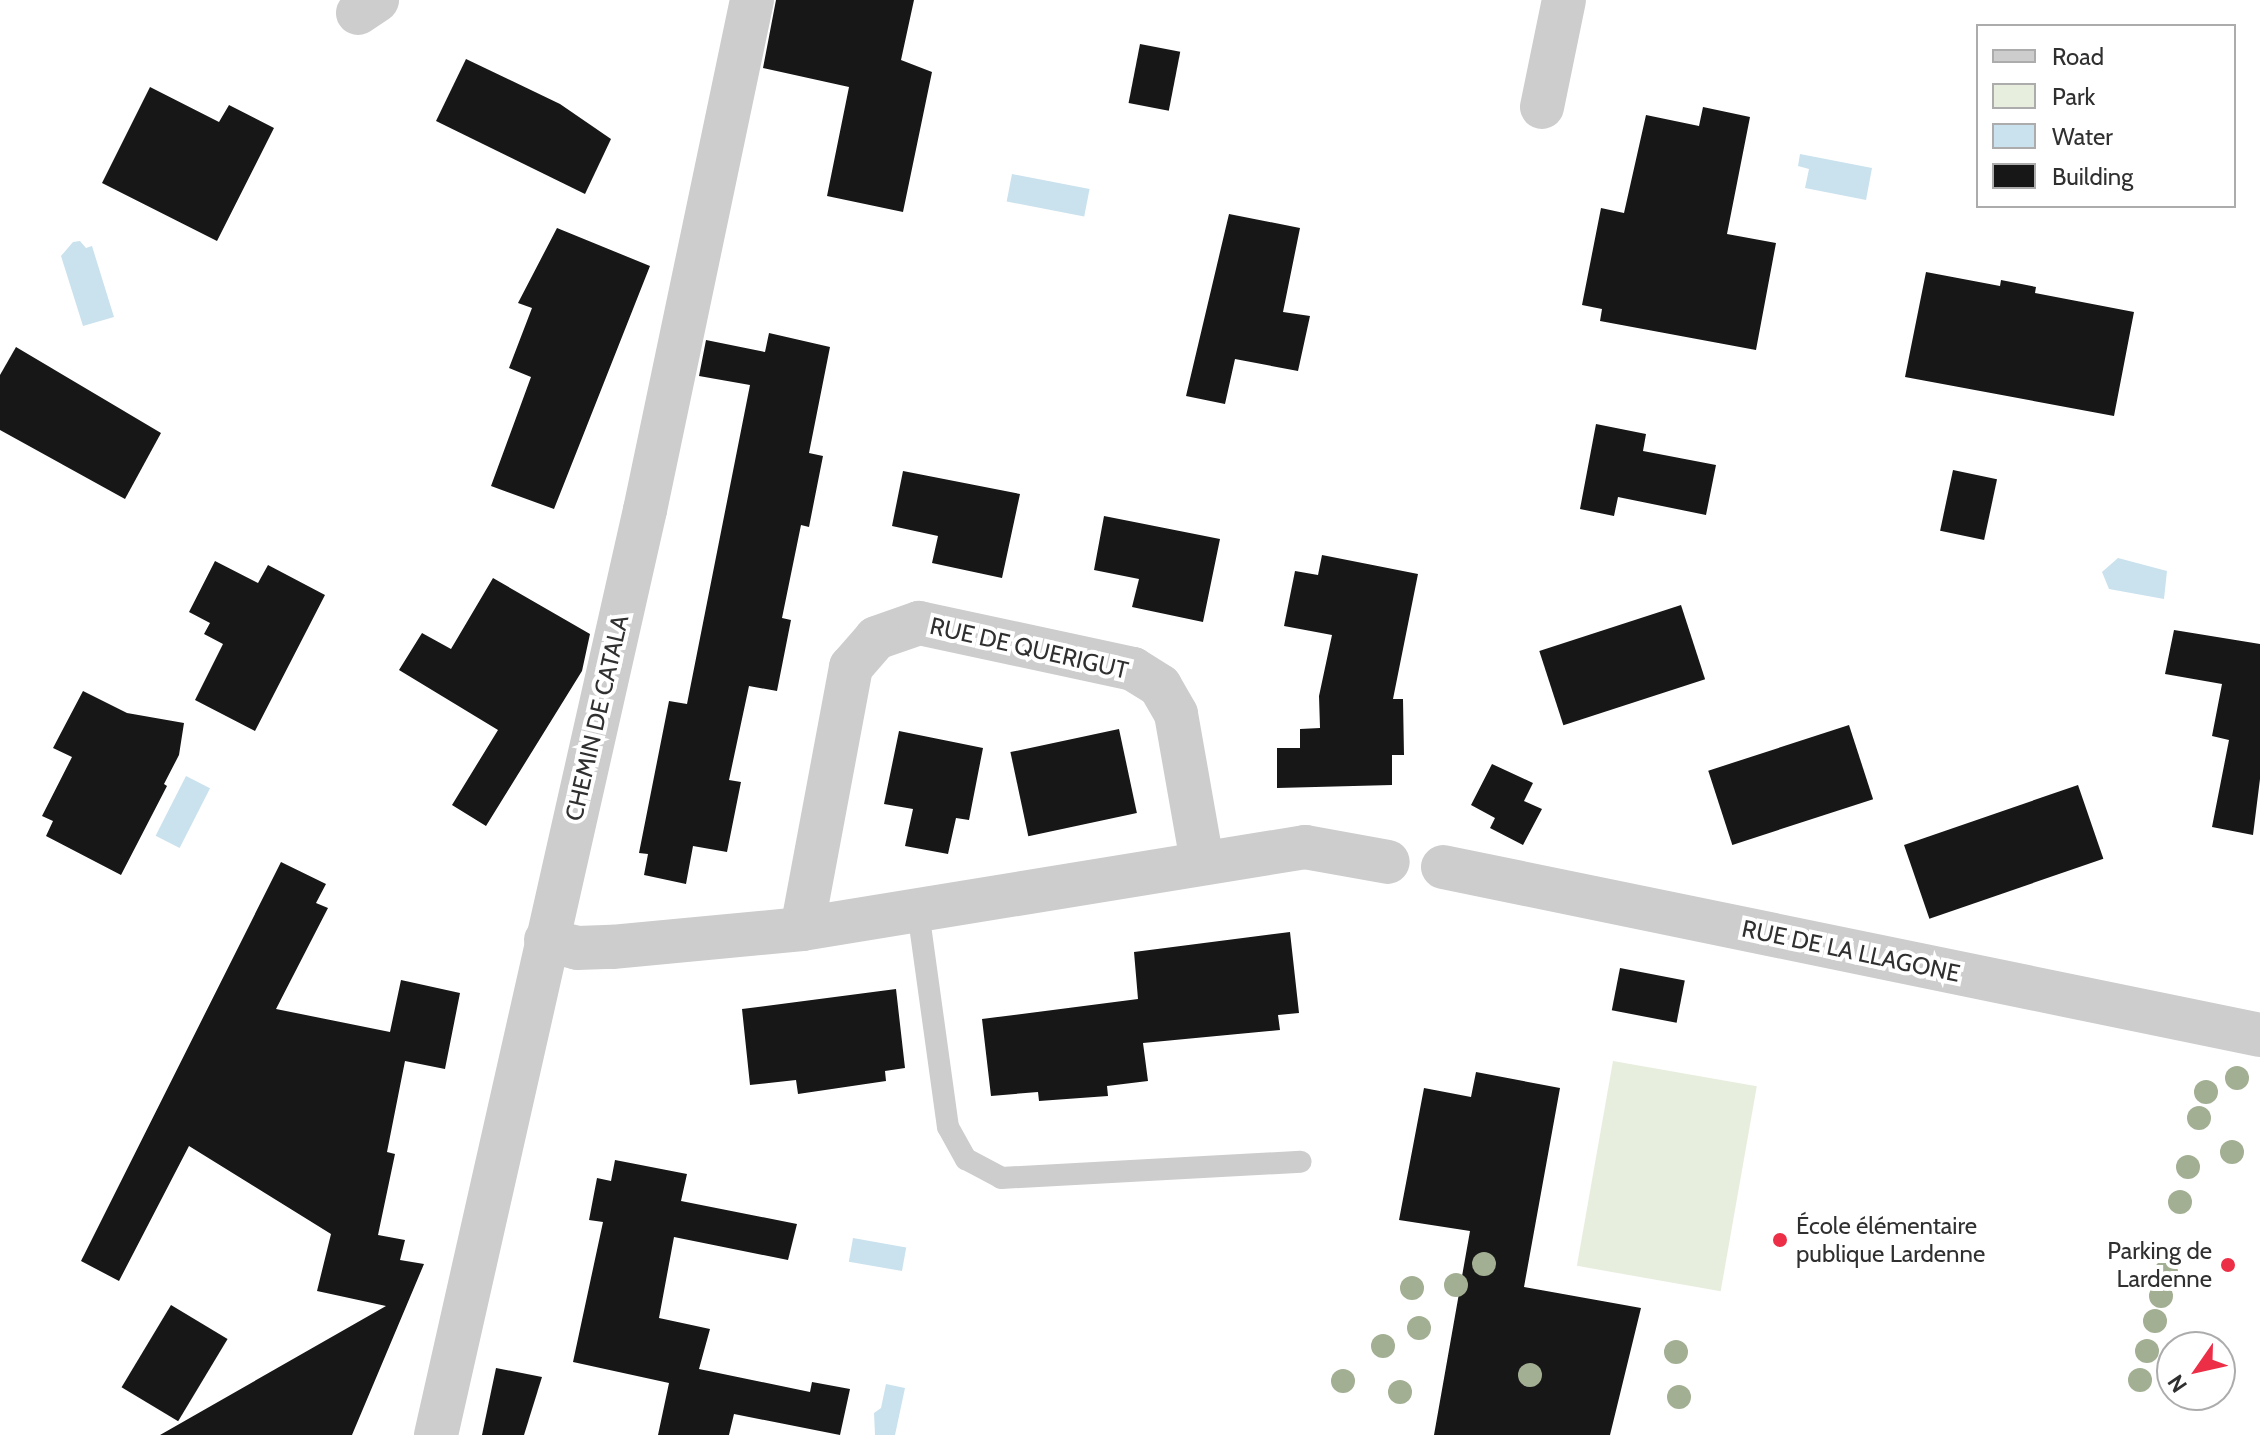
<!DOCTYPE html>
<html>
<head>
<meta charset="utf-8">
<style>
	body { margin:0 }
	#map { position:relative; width:2260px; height:1435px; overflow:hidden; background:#fff; font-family:Cabin,sans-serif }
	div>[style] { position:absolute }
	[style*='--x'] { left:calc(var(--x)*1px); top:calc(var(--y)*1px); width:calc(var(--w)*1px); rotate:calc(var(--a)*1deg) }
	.green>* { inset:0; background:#e7eede; transform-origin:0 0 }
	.water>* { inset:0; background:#cae2ee; transform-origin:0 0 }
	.building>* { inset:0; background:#171717; transform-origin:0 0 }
	.service>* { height:22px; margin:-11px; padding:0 11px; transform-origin:11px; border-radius:11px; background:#cdcdcd }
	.minor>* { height:44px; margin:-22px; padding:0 22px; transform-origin:22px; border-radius:22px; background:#cdcdcd }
	.trees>* { width:24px; height:24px; margin:-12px; border-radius:50%; background:#a2af93 }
	.dots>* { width:22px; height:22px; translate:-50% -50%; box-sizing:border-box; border:4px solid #fff; border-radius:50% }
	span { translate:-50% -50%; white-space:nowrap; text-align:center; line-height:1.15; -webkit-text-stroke:8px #fff; paint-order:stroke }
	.street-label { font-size:24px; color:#303030 }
	.poi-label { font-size:24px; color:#303030 }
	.left { translate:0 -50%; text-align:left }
	.right { translate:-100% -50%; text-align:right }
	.legend { position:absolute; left:1976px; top:24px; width:260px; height:184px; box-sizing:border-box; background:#fff; border:2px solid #acacac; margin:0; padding:10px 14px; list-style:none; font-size:24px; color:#303030 }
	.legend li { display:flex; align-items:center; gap:16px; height:40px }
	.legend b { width:40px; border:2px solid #acacac }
	.north { position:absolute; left:2156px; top:1331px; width:80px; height:80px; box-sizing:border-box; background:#fff; border:2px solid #acacac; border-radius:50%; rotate:236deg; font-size:22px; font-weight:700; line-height:32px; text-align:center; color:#303030 }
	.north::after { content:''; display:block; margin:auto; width:28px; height:36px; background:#ec2e47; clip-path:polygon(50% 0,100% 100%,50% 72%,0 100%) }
</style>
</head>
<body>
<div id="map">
	<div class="green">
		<i style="left:1613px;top:1061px;width:146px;height:208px;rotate:10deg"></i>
	</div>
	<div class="water">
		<i style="clip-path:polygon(1800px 154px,1872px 168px,1866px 200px,1805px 188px,1809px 169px,1798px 166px)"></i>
		<i style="left:1012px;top:174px;width:79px;height:28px;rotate:11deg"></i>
		<i style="clip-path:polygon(80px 241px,86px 248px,92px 246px,114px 317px,83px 326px,61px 256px,73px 242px)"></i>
		<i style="clip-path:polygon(2118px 558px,2167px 571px,2164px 599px,2109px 589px,2102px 572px)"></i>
		<i style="left:186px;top:776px;width:27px;height:67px;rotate:27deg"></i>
		<i style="left:853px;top:1238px;width:54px;height:24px;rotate:10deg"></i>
		<i style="clip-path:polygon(886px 1384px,905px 1388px,895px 1435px,875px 1435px,874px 1413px,881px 1408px)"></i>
	</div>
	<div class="building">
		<i style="clip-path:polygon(776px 0,914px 0,901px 60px,932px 72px,903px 212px,827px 196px,849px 87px,763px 68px)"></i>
		<i style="left:1140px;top:44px;width:41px;height:60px;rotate:11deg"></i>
		<i style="clip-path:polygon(466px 59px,560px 104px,611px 139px,585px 194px,436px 121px)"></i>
		<i style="clip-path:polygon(150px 87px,219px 122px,229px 105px,274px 128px,217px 241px,102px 183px)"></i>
		<i style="clip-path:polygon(1703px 107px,1750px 117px,1727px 234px,1776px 243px,1756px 350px,1600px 321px,1602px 309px,1582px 305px,1601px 208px,1624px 213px,1646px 115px,1699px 126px)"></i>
		<i style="clip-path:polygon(1229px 214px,1300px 228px,1283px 312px,1310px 316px,1298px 371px,1235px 359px,1225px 404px,1186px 396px)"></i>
		<i style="clip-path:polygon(557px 228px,650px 266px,554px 509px,491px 486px,531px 377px,509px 368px,532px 308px,518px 303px)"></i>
		<i style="clip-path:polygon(1926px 272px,2000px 286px,2001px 280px,2036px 287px,2035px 293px,2134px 312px,2114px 416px,1905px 377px)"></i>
		<i style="clip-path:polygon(769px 333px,830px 347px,809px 453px,823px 456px,809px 527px,801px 525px,782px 618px,791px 620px,777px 691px,749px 686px,729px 780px,741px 782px,727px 852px,693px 846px,686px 884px,644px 875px,648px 854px,639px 853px,669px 701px,687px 704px,750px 385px,699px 376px,706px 340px,765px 352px)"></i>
		<i style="clip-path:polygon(16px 347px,161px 433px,125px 499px,0 430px,0 375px)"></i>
		<i style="clip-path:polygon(1596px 424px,1646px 434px,1643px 451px,1716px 465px,1706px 515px,1618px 497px,1614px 516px,1580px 509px)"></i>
		<i style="left:1953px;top:470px;width:45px;height:62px;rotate:12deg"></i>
		<i style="clip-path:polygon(903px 471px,1020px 494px,1002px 578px,932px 563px,938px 536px,892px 526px)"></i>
		<i style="clip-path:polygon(1104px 516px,1220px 539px,1203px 622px,1132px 607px,1139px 579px,1094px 570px)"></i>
		<i style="clip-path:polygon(1322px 555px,1418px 574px,1393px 699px,1403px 699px,1404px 755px,1392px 755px,1392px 785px,1277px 788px,1277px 748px,1300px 748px,1300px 729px,1320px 728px,1319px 696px,1332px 635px,1284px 626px,1295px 571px,1318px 575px)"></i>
		<i style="clip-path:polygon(215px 561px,258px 583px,268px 565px,325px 595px,255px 731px,195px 700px,223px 644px,204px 634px,210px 623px,189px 612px)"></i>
		<i style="clip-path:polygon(493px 578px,590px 634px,582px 671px,486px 826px,452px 805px,498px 730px,399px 670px,422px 633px,451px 649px)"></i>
		<i style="left:1681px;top:605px;width:78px;height:149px;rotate:72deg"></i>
		<i style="clip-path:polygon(2174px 630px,2260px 644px,2260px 779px,2253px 835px,2212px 827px,2229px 740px,2212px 736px,2222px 684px,2165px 674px)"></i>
		<i style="clip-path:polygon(83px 691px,127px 713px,184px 723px,179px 755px,164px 784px,167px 786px,121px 875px,46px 836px,53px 821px,42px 816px,72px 757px,53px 748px)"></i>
		<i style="left:1849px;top:725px;width:78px;height:148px;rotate:72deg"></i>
		<i style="left:1119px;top:729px;width:86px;height:111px;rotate:78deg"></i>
		<i style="clip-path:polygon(899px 731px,983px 748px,969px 820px,956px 818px,948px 854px,905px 846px,913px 809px,884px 804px)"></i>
		<i style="clip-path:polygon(1492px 764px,1533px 783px,1524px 801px,1542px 809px,1523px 845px,1490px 828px,1495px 818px,1471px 805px)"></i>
		<i style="left:2078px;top:785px;width:78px;height:184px;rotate:71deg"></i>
		<i style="clip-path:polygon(281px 862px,326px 884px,316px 903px,328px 908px,276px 1009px,390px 1032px,401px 980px,460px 993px,445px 1069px,405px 1061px,387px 1152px,395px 1154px,378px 1235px,405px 1240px,400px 1260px,424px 1264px,352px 1435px,160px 1435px,386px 1306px,317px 1291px,331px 1234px,189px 1146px,119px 1281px,81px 1261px)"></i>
		<i style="clip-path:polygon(1290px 932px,1299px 1013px,1278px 1015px,1280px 1030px,1143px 1043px,1148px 1081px,1107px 1086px,1108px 1096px,1039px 1101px,1038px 1092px,991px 1096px,982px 1019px,1138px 999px,1134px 952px)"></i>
		<i style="left:1620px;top:968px;width:66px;height:43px;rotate:11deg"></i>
		<i style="clip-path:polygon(896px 989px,905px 1068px,885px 1071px,886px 1081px,798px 1094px,796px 1080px,750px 1085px,742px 1009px)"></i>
		<i style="clip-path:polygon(1476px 1072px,1560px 1088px,1524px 1287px,1641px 1308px,1610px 1435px,1434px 1435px,1470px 1231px,1399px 1220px,1424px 1088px,1471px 1097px)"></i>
		<i style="clip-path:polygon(615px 1160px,687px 1174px,681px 1201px,797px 1224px,788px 1260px,674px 1237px,659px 1318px,710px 1329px,699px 1369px,810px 1392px,812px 1382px,850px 1389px,840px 1435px,734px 1414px,729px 1435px,658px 1435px,669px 1383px,573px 1362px,603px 1222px,589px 1220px,597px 1178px,611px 1181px)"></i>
		<i style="left:171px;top:1305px;width:66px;height:96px;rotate:31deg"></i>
		<i style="clip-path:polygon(496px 1368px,542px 1377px,524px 1435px,482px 1435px)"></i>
	</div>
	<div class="service">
		<i style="--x:918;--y:911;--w:218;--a:82.1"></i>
		<i style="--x:948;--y:1127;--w:37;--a:61"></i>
		<i style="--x:966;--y:1159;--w:40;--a:28"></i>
		<i style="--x:1001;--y:1178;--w:300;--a:-3.1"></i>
	</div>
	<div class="minor">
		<i style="--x:358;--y:13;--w:23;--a:-34"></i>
		<i style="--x:1542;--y:107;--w:109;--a:-78.4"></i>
		<i style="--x:1443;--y:867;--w:834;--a:11.62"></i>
		<i style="--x:802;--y:929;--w:267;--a:-79.4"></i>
		<i style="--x:851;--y:667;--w:38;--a:-49"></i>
		<i style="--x:876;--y:638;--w:46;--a:-19.2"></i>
		<i style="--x:919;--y:623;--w:219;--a:12.1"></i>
		<i style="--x:1133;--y:669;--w:32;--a:32"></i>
		<i style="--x:1160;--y:686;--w:32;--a:60"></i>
		<i style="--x:1176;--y:714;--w:149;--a:80"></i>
		<i style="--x:546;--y:940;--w:32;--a:14"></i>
		<i style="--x:577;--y:948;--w:35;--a:-2"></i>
		<i style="--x:612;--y:947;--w:191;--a:-5.4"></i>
		<i style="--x:802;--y:929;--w:510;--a:-9.26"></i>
		<i style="--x:1305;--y:847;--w:84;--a:10.2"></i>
		<i style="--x:436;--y:1435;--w:948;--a:-77.27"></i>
		<i style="--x:645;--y:510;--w:521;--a:-78.15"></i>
	</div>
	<div class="trees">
		<i style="left:2237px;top:1078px"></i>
		<i style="left:2206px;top:1092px"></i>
		<i style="left:2199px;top:1118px"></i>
		<i style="left:2232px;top:1152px"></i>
		<i style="left:2188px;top:1167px"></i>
		<i style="left:2180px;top:1202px"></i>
		<i style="left:1484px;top:1264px"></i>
		<i style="left:2166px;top:1272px"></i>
		<i style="left:1456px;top:1285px"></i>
		<i style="left:1412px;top:1288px"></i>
		<i style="left:2161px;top:1296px"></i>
		<i style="left:2155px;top:1321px"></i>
		<i style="left:1419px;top:1328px"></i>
		<i style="left:1383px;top:1346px"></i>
		<i style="left:2147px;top:1351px"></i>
		<i style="left:1676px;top:1352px"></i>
		<i style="left:1530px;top:1375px"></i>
		<i style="left:2140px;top:1380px"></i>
		<i style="left:1343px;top:1381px"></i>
		<i style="left:1400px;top:1392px"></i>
		<i style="left:1679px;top:1397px"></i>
	</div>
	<div class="dots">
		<i style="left:1780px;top:1240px;background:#ec2e47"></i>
		<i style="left:2228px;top:1265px;background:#ec2e47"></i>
	</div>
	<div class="street-label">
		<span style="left:1029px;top:648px;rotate:13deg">RUE DE QUERIGUT</span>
		<span style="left:597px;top:718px;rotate:-77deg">CHEMIN DE CATALA</span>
		<span style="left:1851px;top:951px;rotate:12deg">RUE DE LA LLAGONE</span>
	</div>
	<div class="poi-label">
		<span class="left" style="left:1796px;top:1240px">École élémentaire<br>publique Lardenne</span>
		<span class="right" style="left:2212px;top:1265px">Parking de<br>Lardenne</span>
	</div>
	<ul class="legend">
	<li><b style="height:10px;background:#cdcdcd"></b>Road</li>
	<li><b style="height:22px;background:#e7eede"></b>Park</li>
	<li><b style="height:22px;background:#cae2ee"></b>Water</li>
	<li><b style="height:22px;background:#171717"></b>Building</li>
	</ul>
	<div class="north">N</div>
</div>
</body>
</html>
